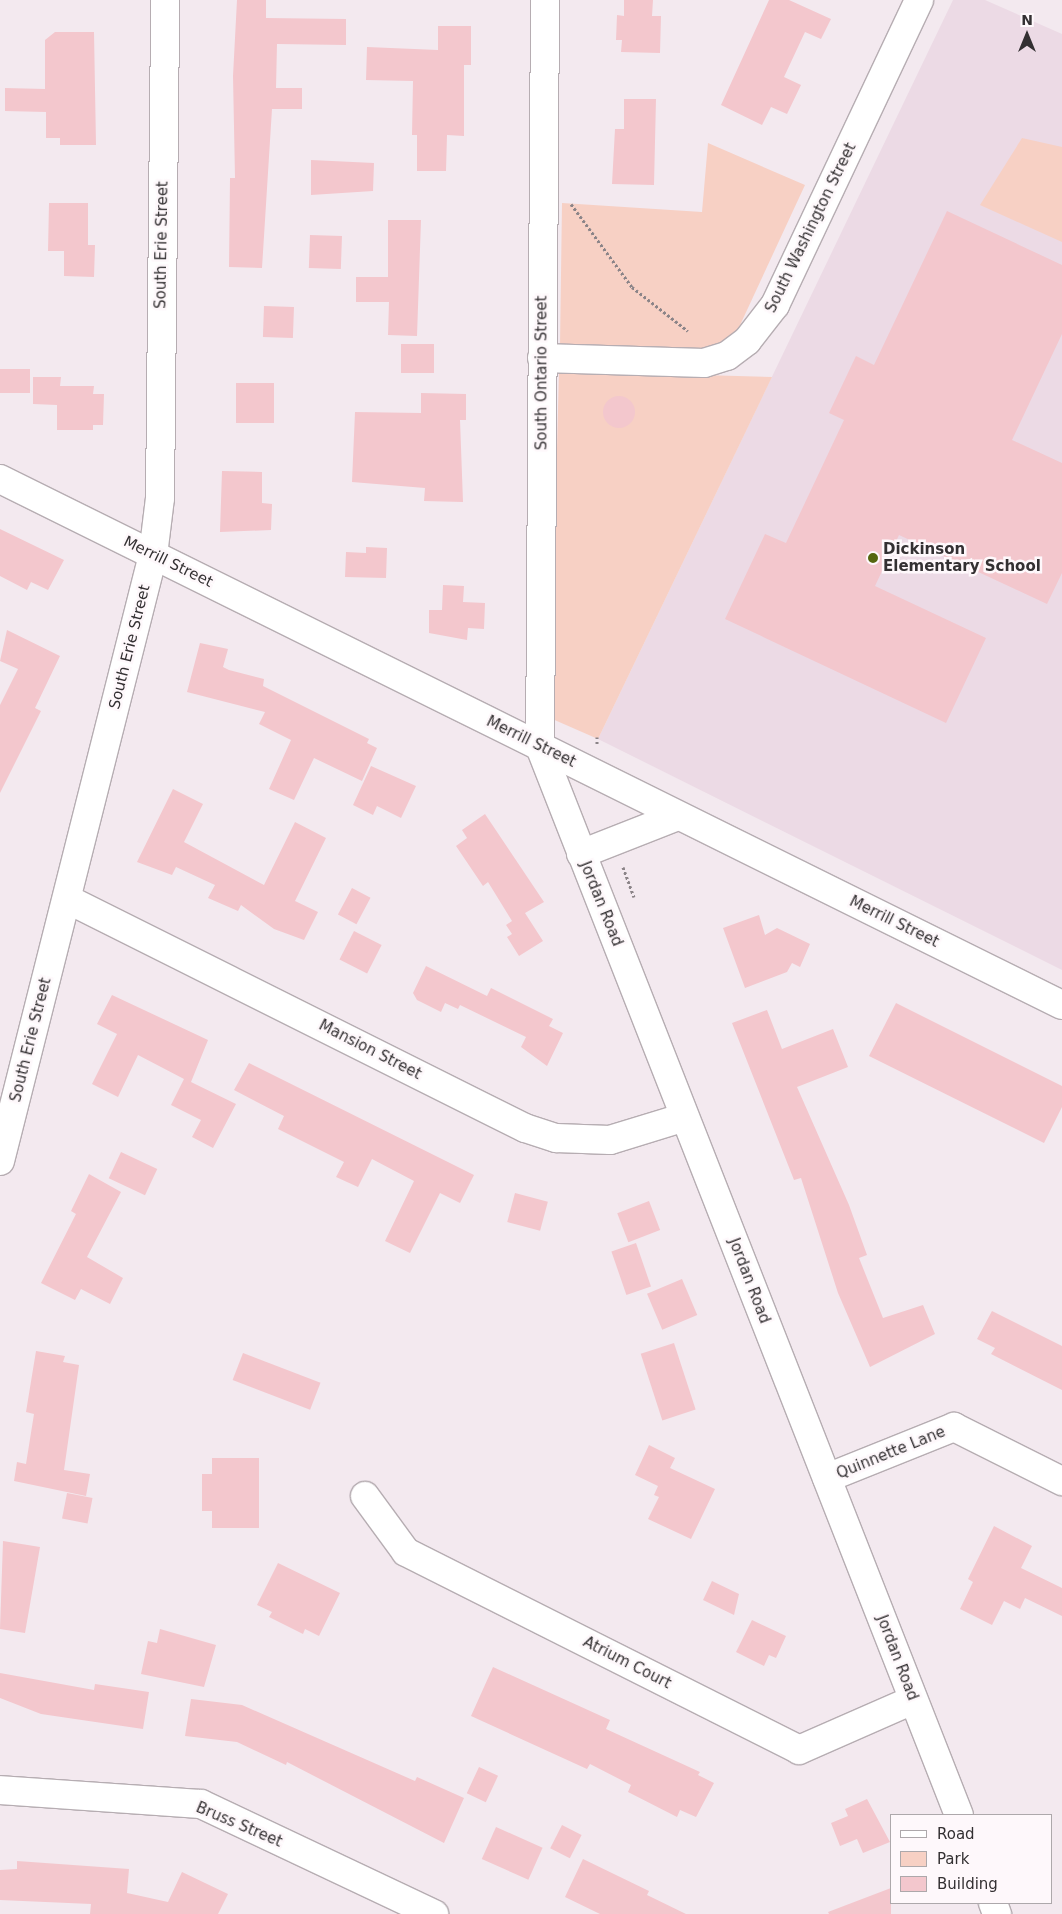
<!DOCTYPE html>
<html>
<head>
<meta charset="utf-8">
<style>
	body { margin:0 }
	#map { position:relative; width:1062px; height:1914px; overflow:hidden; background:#f3e9ef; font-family:"DejaVu Sans",sans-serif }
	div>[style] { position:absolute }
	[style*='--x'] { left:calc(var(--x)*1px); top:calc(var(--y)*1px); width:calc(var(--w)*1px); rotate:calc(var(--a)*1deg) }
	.built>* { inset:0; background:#ecdae5 }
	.green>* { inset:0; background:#f7d0c4 }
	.building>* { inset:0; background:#f3c7cd; transform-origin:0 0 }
	.round { border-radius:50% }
	.path>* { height:3px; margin-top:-1.5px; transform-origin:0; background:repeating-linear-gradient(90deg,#8b8488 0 2.5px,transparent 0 5px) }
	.roads { filter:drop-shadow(1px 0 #b6adb2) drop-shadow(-1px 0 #b6adb2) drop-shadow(0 1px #b6adb2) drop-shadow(0 -1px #b6adb2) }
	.street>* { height:28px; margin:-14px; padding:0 14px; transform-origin:14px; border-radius:14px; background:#fff }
	.dots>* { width:14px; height:14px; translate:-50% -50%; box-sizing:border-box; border:2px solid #fef8fb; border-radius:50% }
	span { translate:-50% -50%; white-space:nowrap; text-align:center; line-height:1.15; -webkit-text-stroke:5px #fef8fb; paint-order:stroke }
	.street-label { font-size:15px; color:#333032 }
	.poi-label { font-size:15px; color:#333032; font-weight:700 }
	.left { translate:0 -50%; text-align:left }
	.legend { position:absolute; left:890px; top:1814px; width:162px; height:90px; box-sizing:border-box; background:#fef8fb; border:1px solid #ada8ab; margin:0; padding:6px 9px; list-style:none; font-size:15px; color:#333032 }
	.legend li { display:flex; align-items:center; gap:10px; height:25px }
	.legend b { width:25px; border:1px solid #ada8ab }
	.north { position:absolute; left:1002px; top:10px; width:50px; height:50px; -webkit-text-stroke:4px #fef8fb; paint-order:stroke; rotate:0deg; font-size:14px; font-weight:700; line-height:20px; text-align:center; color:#333032 }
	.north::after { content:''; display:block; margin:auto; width:18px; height:22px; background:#333032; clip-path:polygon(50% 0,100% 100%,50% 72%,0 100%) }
</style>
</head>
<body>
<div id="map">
	<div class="built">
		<i style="clip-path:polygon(953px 0,985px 0,1062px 34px,1062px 970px,598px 739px)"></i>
	</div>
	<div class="green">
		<i style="clip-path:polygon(1022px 138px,1062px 147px,1062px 242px,980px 205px)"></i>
		<i style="clip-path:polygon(708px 143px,805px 185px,728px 351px,560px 345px,562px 203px,702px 212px)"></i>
		<i style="clip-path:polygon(559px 371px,772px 377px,598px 739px,550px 718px)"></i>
	</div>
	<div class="building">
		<i style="clip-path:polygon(237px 0,266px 0,266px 18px,346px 19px,346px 45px,277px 44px,276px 88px,302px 88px,302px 109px,272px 109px,262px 268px,229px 267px,230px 178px,235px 178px,233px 76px)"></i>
		<i style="clip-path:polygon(624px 0,653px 0,652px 16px,661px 16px,660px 53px,621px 52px,622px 40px,616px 40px,617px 15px,624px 16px)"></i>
		<i style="clip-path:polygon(769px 0,789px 0,831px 19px,821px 39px,805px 32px,784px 77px,801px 85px,787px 114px,771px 107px,762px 125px,721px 105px)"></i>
		<i style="clip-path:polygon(438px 26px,471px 26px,471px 65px,464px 65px,464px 136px,447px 135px,446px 171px,417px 171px,417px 135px,412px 135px,413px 81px,366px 80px,367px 47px,438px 50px)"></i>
		<i style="clip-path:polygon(55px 32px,94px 32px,96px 145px,60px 145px,60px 138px,46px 138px,46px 112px,5px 111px,5px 88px,45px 89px,45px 40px)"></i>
		<i style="clip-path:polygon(624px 99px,656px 99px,654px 185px,612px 184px,615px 129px,624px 129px)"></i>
		<i style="clip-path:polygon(311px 160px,374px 163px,373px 191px,311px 195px)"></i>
		<i style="clip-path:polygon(49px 203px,88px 203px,88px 245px,95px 245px,94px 277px,64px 276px,64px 251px,48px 251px)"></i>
		<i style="clip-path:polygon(947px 211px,1062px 265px,1062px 334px,1012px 440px,1062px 463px,1062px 573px,1047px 604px,899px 535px,875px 586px,986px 638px,946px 723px,725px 619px,765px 534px,786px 543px,844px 420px,829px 413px,856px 356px,874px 365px)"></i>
		<i style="clip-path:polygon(388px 220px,421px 220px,417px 336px,388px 335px,389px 302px,356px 302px,356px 277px,388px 277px)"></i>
		<i style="left:310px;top:235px;width:32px;height:33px;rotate:2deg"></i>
		<i style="left:264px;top:306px;width:30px;height:31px;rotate:2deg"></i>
		<i style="left:401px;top:344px;width:33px;height:29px"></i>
		<i style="left:0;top:369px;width:30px;height:24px"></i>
		<i style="clip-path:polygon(33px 377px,61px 377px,60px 386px,94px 386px,93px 394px,104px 394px,103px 425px,93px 425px,93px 430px,57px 430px,57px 405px,33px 404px)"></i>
		<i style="left:236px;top:383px;width:38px;height:40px"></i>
		<i style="clip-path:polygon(421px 393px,466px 394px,466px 420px,460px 420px,463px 502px,424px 501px,425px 488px,352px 482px,355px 412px,421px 413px)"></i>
		<i class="round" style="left:603px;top:396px;width:32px;height:32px"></i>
		<i style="clip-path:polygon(222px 471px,262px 472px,262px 503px,272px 504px,271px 530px,220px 532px)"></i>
		<i style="clip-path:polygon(0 529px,64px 560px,48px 590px,31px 582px,27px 590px,0 576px)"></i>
		<i style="clip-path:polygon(366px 547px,387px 548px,386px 578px,345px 577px,346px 552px,366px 553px)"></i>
		<i style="clip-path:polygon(443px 585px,464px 586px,463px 602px,485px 603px,484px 629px,468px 628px,467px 640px,429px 633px,429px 610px,442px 610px)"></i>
		<i style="clip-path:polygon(7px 630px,60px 656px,35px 708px,41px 711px,0 793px,0 705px,18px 669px,0 661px)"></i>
		<i style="clip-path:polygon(200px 643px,228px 649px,223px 667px,229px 670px,264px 679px,263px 686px,369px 739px,367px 743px,377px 748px,362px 781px,314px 758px,294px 800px,269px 789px,291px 740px,259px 724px,265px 712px,187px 692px)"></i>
		<i style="clip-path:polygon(371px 766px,416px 786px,401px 818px,377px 806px,373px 815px,353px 805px)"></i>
		<i style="clip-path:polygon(173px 789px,203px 804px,184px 842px,264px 885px,295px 822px,326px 838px,295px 901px,318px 912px,304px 940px,274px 929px,241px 905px,238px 911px,208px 898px,215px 885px,176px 867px,172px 875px,137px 862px)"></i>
		<i style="clip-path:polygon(485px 814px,544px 902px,525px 913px,543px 941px,519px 956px,507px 937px,512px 934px,506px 925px,512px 921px,488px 882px,483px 886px,456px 846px,467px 838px,462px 830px)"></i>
		<i style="left:352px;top:888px;width:21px;height:30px;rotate:28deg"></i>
		<i style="clip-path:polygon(759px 915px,765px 935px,777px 928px,810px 944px,800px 967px,792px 963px,787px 972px,745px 988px,723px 928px)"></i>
		<i style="left:354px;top:931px;width:31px;height:32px;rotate:27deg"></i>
		<i style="clip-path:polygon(426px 966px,487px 996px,491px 988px,553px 1019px,549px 1026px,563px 1033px,547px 1066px,521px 1047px,526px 1037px,460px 1005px,458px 1009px,445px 1003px,441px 1012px,417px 1000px,413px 993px)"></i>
		<i style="clip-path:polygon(112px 995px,208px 1040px,191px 1082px,236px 1104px,213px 1148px,192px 1137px,201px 1120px,171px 1105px,184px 1079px,138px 1055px,118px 1097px,92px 1084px,117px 1034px,97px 1024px)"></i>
		<i style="clip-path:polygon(896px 1003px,1062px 1086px,1062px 1107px,1044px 1143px,869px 1056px)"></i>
		<i style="clip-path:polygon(767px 1010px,782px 1049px,833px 1029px,848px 1067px,797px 1087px,849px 1205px,867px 1255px,859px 1258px,883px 1318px,923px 1305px,935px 1334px,870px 1367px,838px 1293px,801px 1178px,794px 1180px,732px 1023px)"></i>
		<i style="clip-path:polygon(249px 1063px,474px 1175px,460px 1203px,440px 1193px,410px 1253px,385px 1241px,414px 1181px,372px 1159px,358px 1187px,336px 1177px,344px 1162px,278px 1129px,284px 1116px,234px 1090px)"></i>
		<i style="left:121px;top:1152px;width:40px;height:29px;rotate:25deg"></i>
		<i style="clip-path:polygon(89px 1174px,121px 1192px,87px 1257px,123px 1278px,110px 1304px,81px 1289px,75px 1300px,41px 1283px,76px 1214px,71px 1211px)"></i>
		<i style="left:515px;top:1193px;width:34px;height:30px;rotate:15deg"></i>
		<i style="left:649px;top:1201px;width:31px;height:34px;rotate:69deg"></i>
		<i style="left:636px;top:1243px;width:46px;height:26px;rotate:71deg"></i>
		<i style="left:682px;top:1279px;width:39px;height:38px;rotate:67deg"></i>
		<i style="clip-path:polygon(992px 1311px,1062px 1346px,1062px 1390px,991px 1354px,995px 1348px,977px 1339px)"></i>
		<i style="left:674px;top:1343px;width:70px;height:35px;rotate:72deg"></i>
		<i style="clip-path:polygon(36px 1351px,65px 1356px,63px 1362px,79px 1365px,64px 1470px,90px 1474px,86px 1496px,14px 1481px,17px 1462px,26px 1464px,34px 1414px,26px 1412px)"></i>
		<i style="left:243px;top:1353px;width:83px;height:29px;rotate:21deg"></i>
		<i style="clip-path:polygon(649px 1445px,675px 1458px,670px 1468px,715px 1489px,691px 1539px,648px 1519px,659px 1497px,654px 1495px,658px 1486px,635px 1475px)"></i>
		<i style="clip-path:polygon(212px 1458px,259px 1458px,259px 1528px,212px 1528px,212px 1511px,202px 1511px,202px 1474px,212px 1474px)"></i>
		<i style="left:67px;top:1493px;width:26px;height:26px;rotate:11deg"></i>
		<i style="clip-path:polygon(994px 1526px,1032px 1546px,1021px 1568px,1062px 1588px,1062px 1616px,1025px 1598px,1020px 1609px,1004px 1601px,992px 1625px,960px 1609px,973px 1582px,968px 1579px)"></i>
		<i style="clip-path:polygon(3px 1541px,40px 1547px,25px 1633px,0 1629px)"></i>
		<i style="clip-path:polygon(278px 1563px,340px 1593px,319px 1636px,305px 1629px,303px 1634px,269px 1617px,272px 1612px,257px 1605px)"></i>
		<i style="clip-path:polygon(712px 1581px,739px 1594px,734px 1615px,703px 1600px)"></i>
		<i style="clip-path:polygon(752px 1620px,786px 1636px,776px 1658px,769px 1655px,764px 1666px,736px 1652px)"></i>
		<i style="clip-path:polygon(160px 1629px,216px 1645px,204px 1687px,141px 1674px,148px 1641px,157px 1643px)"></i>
		<i style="clip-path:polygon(493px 1667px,610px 1720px,606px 1729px,700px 1772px,698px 1775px,714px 1783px,696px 1817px,680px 1810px,677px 1817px,628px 1792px,631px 1785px,590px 1764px,587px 1769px,471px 1716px)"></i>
		<i style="clip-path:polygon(0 1673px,94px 1690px,95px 1684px,149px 1692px,143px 1729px,41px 1714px,0 1698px)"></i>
		<i style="clip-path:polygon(191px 1699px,242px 1705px,415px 1781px,417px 1777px,464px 1798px,444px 1843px,287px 1762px,286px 1765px,237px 1742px,185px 1736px)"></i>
		<i style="left:479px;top:1767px;width:21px;height:29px;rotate:25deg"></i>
		<i style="clip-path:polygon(867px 1799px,890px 1842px,863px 1853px,857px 1839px,840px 1846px,831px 1823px,848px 1816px,845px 1809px)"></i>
		<i style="left:562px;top:1825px;width:22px;height:26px;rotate:27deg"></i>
		<i style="left:496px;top:1827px;width:51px;height:35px;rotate:24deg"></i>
		<i style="clip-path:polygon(583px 1859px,649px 1891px,647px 1895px,686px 1914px,600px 1914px,565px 1897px)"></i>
		<i style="clip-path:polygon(17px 1861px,129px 1869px,127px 1893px,168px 1902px,182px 1872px,228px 1894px,218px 1914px,90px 1914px,91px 1904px,0 1900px,0 1870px,17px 1869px)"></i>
		<i style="clip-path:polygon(891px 1888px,891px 1914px,829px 1914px,828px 1912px)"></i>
	</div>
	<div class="path">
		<i style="--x:571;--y:204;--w:103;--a:53.7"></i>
		<i style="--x:632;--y:287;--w:71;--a:38.2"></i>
		<i style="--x:597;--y:744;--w:7;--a:-90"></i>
		<i style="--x:623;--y:867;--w:32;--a:70"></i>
	</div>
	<div class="roads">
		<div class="street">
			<i style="--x:545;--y:0;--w:747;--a:90.38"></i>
			<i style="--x:540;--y:747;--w:1147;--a:68.58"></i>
			<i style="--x:542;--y:358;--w:162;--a:1.8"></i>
			<i style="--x:704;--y:363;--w:24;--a:-17"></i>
			<i style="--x:727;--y:356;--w:25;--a:-37"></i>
			<i style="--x:747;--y:341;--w:46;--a:-52.1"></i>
			<i style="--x:775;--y:305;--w:337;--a:-64.7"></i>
			<i style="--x:0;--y:479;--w:1185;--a:26.35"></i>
			<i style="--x:581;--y:854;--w:104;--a:-21.4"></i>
			<i style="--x:67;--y:899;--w:512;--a:26.57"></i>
			<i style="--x:525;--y:1128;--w:33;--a:18"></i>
			<i style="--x:556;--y:1138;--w:54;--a:2.1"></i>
			<i style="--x:610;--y:1140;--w:78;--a:-17"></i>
			<i style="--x:0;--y:1161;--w:625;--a:-75.83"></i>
			<i style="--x:153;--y:555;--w:57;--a:-83"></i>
			<i style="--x:160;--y:498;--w:498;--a:-89.4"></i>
			<i style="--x:827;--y:1478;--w:137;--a:-21.9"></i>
			<i style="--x:954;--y:1427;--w:121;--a:26.6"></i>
			<i style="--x:365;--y:1496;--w:69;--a:53.8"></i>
			<i style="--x:406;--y:1552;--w:440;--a:26.7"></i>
			<i style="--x:799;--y:1750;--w:124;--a:-23.7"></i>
			<i style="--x:0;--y:1790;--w:201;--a:4"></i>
			<i style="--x:201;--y:1804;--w:258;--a:25.3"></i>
			<i style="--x:993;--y:1903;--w:12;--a:70"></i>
		</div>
	</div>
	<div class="dots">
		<i style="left:873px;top:558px;background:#55660f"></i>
	</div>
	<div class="street-label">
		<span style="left:811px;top:228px;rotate:-64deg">South Washington Street</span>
		<span style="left:162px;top:245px;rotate:-89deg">South Erie Street</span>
		<span style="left:542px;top:373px;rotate:-90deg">South Ontario Street</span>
		<span style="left:168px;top:562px;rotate:26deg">Merrill Street</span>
		<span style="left:130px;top:647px;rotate:-76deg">South Erie Street</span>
		<span style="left:531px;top:742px;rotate:26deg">Merrill Street</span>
		<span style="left:601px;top:904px;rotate:68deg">Jordan Road</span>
		<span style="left:894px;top:922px;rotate:26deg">Merrill Street</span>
		<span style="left:31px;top:1040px;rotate:-76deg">South Erie Street</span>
		<span style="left:370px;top:1050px;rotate:27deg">Mansion Street</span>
		<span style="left:749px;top:1281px;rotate:69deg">Jordan Road</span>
		<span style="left:891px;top:1453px;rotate:-22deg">Quinnette Lane</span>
		<span style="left:897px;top:1658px;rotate:69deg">Jordan Road</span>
		<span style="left:627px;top:1663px;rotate:27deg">Atrium Court</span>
		<span style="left:239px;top:1825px;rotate:23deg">Bruss Street</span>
	</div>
	<div class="poi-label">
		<span class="left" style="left:883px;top:558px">Dickinson<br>Elementary School</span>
	</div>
	<ul class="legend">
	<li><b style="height:6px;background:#fff"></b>Road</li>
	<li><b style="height:14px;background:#f7d0c4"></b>Park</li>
	<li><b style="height:14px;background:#f3c7cd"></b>Building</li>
	</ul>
	<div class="north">N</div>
</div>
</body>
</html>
